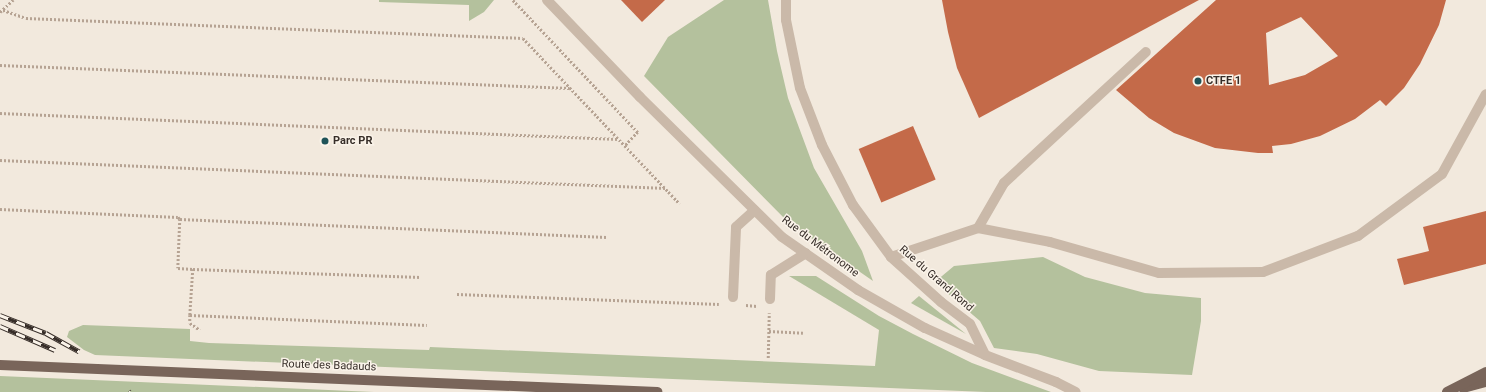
<!DOCTYPE html>
<html>
<head>
<meta charset="utf-8">
<style>
	body { margin:0 }
	#map { position:relative; width:1486px; height:392px; overflow:hidden; background:#f2e9dd; font-family:Roboto,sans-serif }
	div>[style] { position:absolute }
	[style*='--x'] { left:calc(var(--x)*1px); top:calc(var(--y)*1px); width:calc(var(--w)*1px); rotate:calc(var(--a)*1deg) }
	.green>* { inset:0; background:#b4c19d }
	.building>* { inset:0; background:#c46a49; transform-origin:0 0 }
	.path>* { height:2.5px; margin-top:-1.25px; transform-origin:0; background:repeating-linear-gradient(90deg,#b6a393 0 2px,transparent 0 4px) }
	.minor>* { height:10px; margin:-5px; padding:0 5px; transform-origin:5px; border-radius:5px; background:#cab9a9 }
	.major>* { height:10px; margin:-5px; padding:0 5px; transform-origin:5px; border-radius:5px; background:#79655a }
	.rail>* { height:4.5px; margin-top:-2.25px; transform-origin:0; background:repeating-linear-gradient(90deg,#faf3e9 0 9px,#372e29 0 18px); box-sizing:border-box; border-block:1px solid #372e29 }
	.dots>* { width:11px; height:11px; translate:-50% -50%; box-sizing:border-box; border:2px solid #faf3e9; border-radius:50% }
	span { translate:-50% -50%; white-space:nowrap; text-align:center; line-height:1.15; -webkit-text-stroke:3px #faf3e9; paint-order:stroke }
	.poi-label { font-size:11px; color:#372e29; font-weight:700 }
	.left { translate:0 -50%; text-align:left }
	.street-label { font-size:11px; color:#372e29 }
</style>
</head>
<body>
<div id="map">
	<div class="green">
		<i style="clip-path:polygon(379px 0,494px 0,484px 12px,469px 21px,469px 5px,379px 2px)"></i>
		<i style="clip-path:polygon(724px 0,768px 0,777px 51px,788px 98px,814px 168px,862px 251px,873px 281px,788px 222px,644px 76px,668px 37px)"></i>
		<i style="clip-path:polygon(1043px 257px,1085px 277px,1145px 293px,1201px 298px,1201px 321px,1192px 375px,1099px 371px,1037px 354px,994px 348px,980px 321px,946px 292px,936px 281px,954px 266px)"></i>
		<i style="clip-path:polygon(789px 276px,816px 276px,879px 316px,913px 334px,972px 363px,1051px 392px,986px 392px,95px 355px,84px 350px,67px 337px,69px 331px,83px 325px,190px 329px,190px 341px,209px 343px,429px 350px,430px 347px,875px 366px,879px 330px)"></i>
		<i style="clip-path:polygon(919px 296px,966px 334px,911px 303px)"></i>
		<i style="clip-path:polygon(0 376px,374px 392px,0 392px)"></i>
	</div>
	<div class="building">
		<i style="clip-path:polygon(621px 0,665px 0,642px 22px)"></i>
		<i style="clip-path:polygon(942px 0,1199px 0,979px 118px,957px 68px,948px 32px)"></i>
		<i style="clip-path:polygon(evenodd,1216px 0,1446px 0,1439px 25px,1420px 64px,1404px 88px,1386px 106px,1380px 100px,1355px 119px,1320px 136px,1291px 144px,1272px 146px,1273px 153px,1258px 153px,1215px 148px,1174px 133px,1149px 118px,1116px 90px,1216px 0,1301px 17px,1338px 56px,1305px 75px,1269px 85px,1266px 33px,1301px 17px)"></i>
		<i style="left:913px;top:126px;width:58px;height:59px;rotate:67deg"></i>
		<i style="clip-path:polygon(1486px 211px,1486px 264px,1404px 285px,1397px 259px,1429px 251px,1423px 227px)"></i>
	</div>
	<div class="path">
		<i style="--x:513;--y:0;--w:182;--a:46.6"></i>
		<i style="--x:638;--y:132;--w:18;--a:133"></i>
		<i style="--x:3;--y:10;--w:24;--a:19"></i>
		<i style="--x:26;--y:18;--w:497;--a:2.3"></i>
		<i style="--x:523;--y:38;--w:228;--a:46.6"></i>
		<i style="--x:0;--y:12;--w:18;--a:-43"></i>
		<i style="--x:0;--y:65;--w:570;--a:2.31"></i>
		<i style="--x:0;--y:113;--w:619;--a:2.41"></i>
		<i style="--x:0;--y:160;--w:667;--a:2.41"></i>
		<i style="--x:0;--y:209;--w:178;--a:2.6"></i>
		<i style="--x:178;--y:217;--w:3;--a:45"></i>
		<i style="--x:180;--y:219;--w:427;--a:2.4"></i>
		<i style="--x:180;--y:219;--w:49;--a:92.3"></i>
		<i style="--x:178;--y:268;--w:15;--a:4"></i>
		<i style="--x:193;--y:269;--w:46;--a:93.7"></i>
		<i style="--x:190;--y:315;--w:237;--a:2.4"></i>
		<i style="--x:193;--y:269;--w:228;--a:2"></i>
		<i style="--x:457;--y:294;--w:262;--a:2.2"></i>
		<i style="--x:746;--y:305;--w:11;--a:5"></i>
		<i style="--x:190;--y:315;--w:8;--a:90"></i>
		<i style="--x:190;--y:323;--w:12;--a:35"></i>
		<i style="--x:769;--y:331;--w:34;--a:3"></i>
		<i style="--x:768;--y:358;--w:45;--a:-88.7"></i>
	</div>
	<div class="minor">
		<i style="--x:547;--y:0;--w:134;--a:46.2"></i>
		<i style="--x:640;--y:97;--w:199;--a:44.6"></i>
		<i style="--x:782;--y:237;--w:93;--a:34.9"></i>
		<i style="--x:858;--y:290;--w:77;--a:29.6"></i>
		<i style="--x:925;--y:328;--w:66;--a:24.2"></i>
		<i style="--x:985;--y:355;--w:76;--a:20.8"></i>
		<i style="--x:1056;--y:382;--w:22;--a:27"></i>
		<i style="--x:786;--y:0;--w:20;--a:90"></i>
		<i style="--x:786;--y:20;--w:69;--a:78.4"></i>
		<i style="--x:800;--y:88;--w:61;--a:68.9"></i>
		<i style="--x:822;--y:145;--w:68;--a:62.7"></i>
		<i style="--x:853;--y:205;--w:64;--a:53.8"></i>
		<i style="--x:891;--y:257;--w:67;--a:42"></i>
		<i style="--x:941;--y:302;--w:36;--a:37"></i>
		<i style="--x:970;--y:324;--w:34;--a:64"></i>
		<i style="--x:978;--y:228;--w:52;--a:-60"></i>
		<i style="--x:1004;--y:183;--w:193;--a:-42.7"></i>
		<i style="--x:891;--y:257;--w:92;--a:-18.4"></i>
		<i style="--x:978;--y:228;--w:73;--a:11"></i>
		<i style="--x:1050;--y:242;--w:113;--a:15.9"></i>
		<i style="--x:1159;--y:273;--w:104;--a:-0.6"></i>
		<i style="--x:1263;--y:272;--w:102;--a:-20.8"></i>
		<i style="--x:1358;--y:236;--w:104;--a:-36.4"></i>
		<i style="--x:1442;--y:174;--w:91;--a:-61.2"></i>
		<i style="--x:733;--y:297;--w:70;--a:-87.5"></i>
		<i style="--x:736;--y:227;--w:25;--a:-42"></i>
		<i style="--x:770;--y:299;--w:24;--a:-88"></i>
		<i style="--x:771;--y:275;--w:41;--a:-32.2"></i>
	</div>
	<div class="major">
		<i style="--x:0;--y:365;--w:658;--a:2.35"></i>
		<i style="--x:1463;--y:388;--w:24;--a:-15"></i>
		<i style="--x:1447;--y:392;--w:44;--a:-27.1"></i>
	</div>
	<div class="rail">
		<i style="--x:0;--y:315;--w:49;--a:21.4"></i>
		<i style="--x:46;--y:333;--w:38;--a:29"></i>
		<i style="--x:0;--y:326;--w:60;--a:23.6"></i>
		<i style="--x:129;--y:391;--w:1;--a:45"></i>
	</div>
	<div class="dots">
		<i style="left:1198px;top:81px;background:#1f5358"></i>
		<i style="left:325px;top:141px;background:#1f5358"></i>
	</div>
	<div class="poi-label">
		<span class="left" style="left:1206px;top:81px">CTFE 1</span>
		<span class="left" style="left:333px;top:141px">Parc PR</span>
	</div>
	<div class="street-label">
		<span style="left:820px;top:247px;rotate:37deg">Rue du Métronome</span>
		<span style="left:936px;top:279px;rotate:41deg">Rue du Grand Rond</span>
		<span style="left:329px;top:366px;rotate:2deg">Route des Badauds</span>
	</div>
</div>
</body>
</html>
